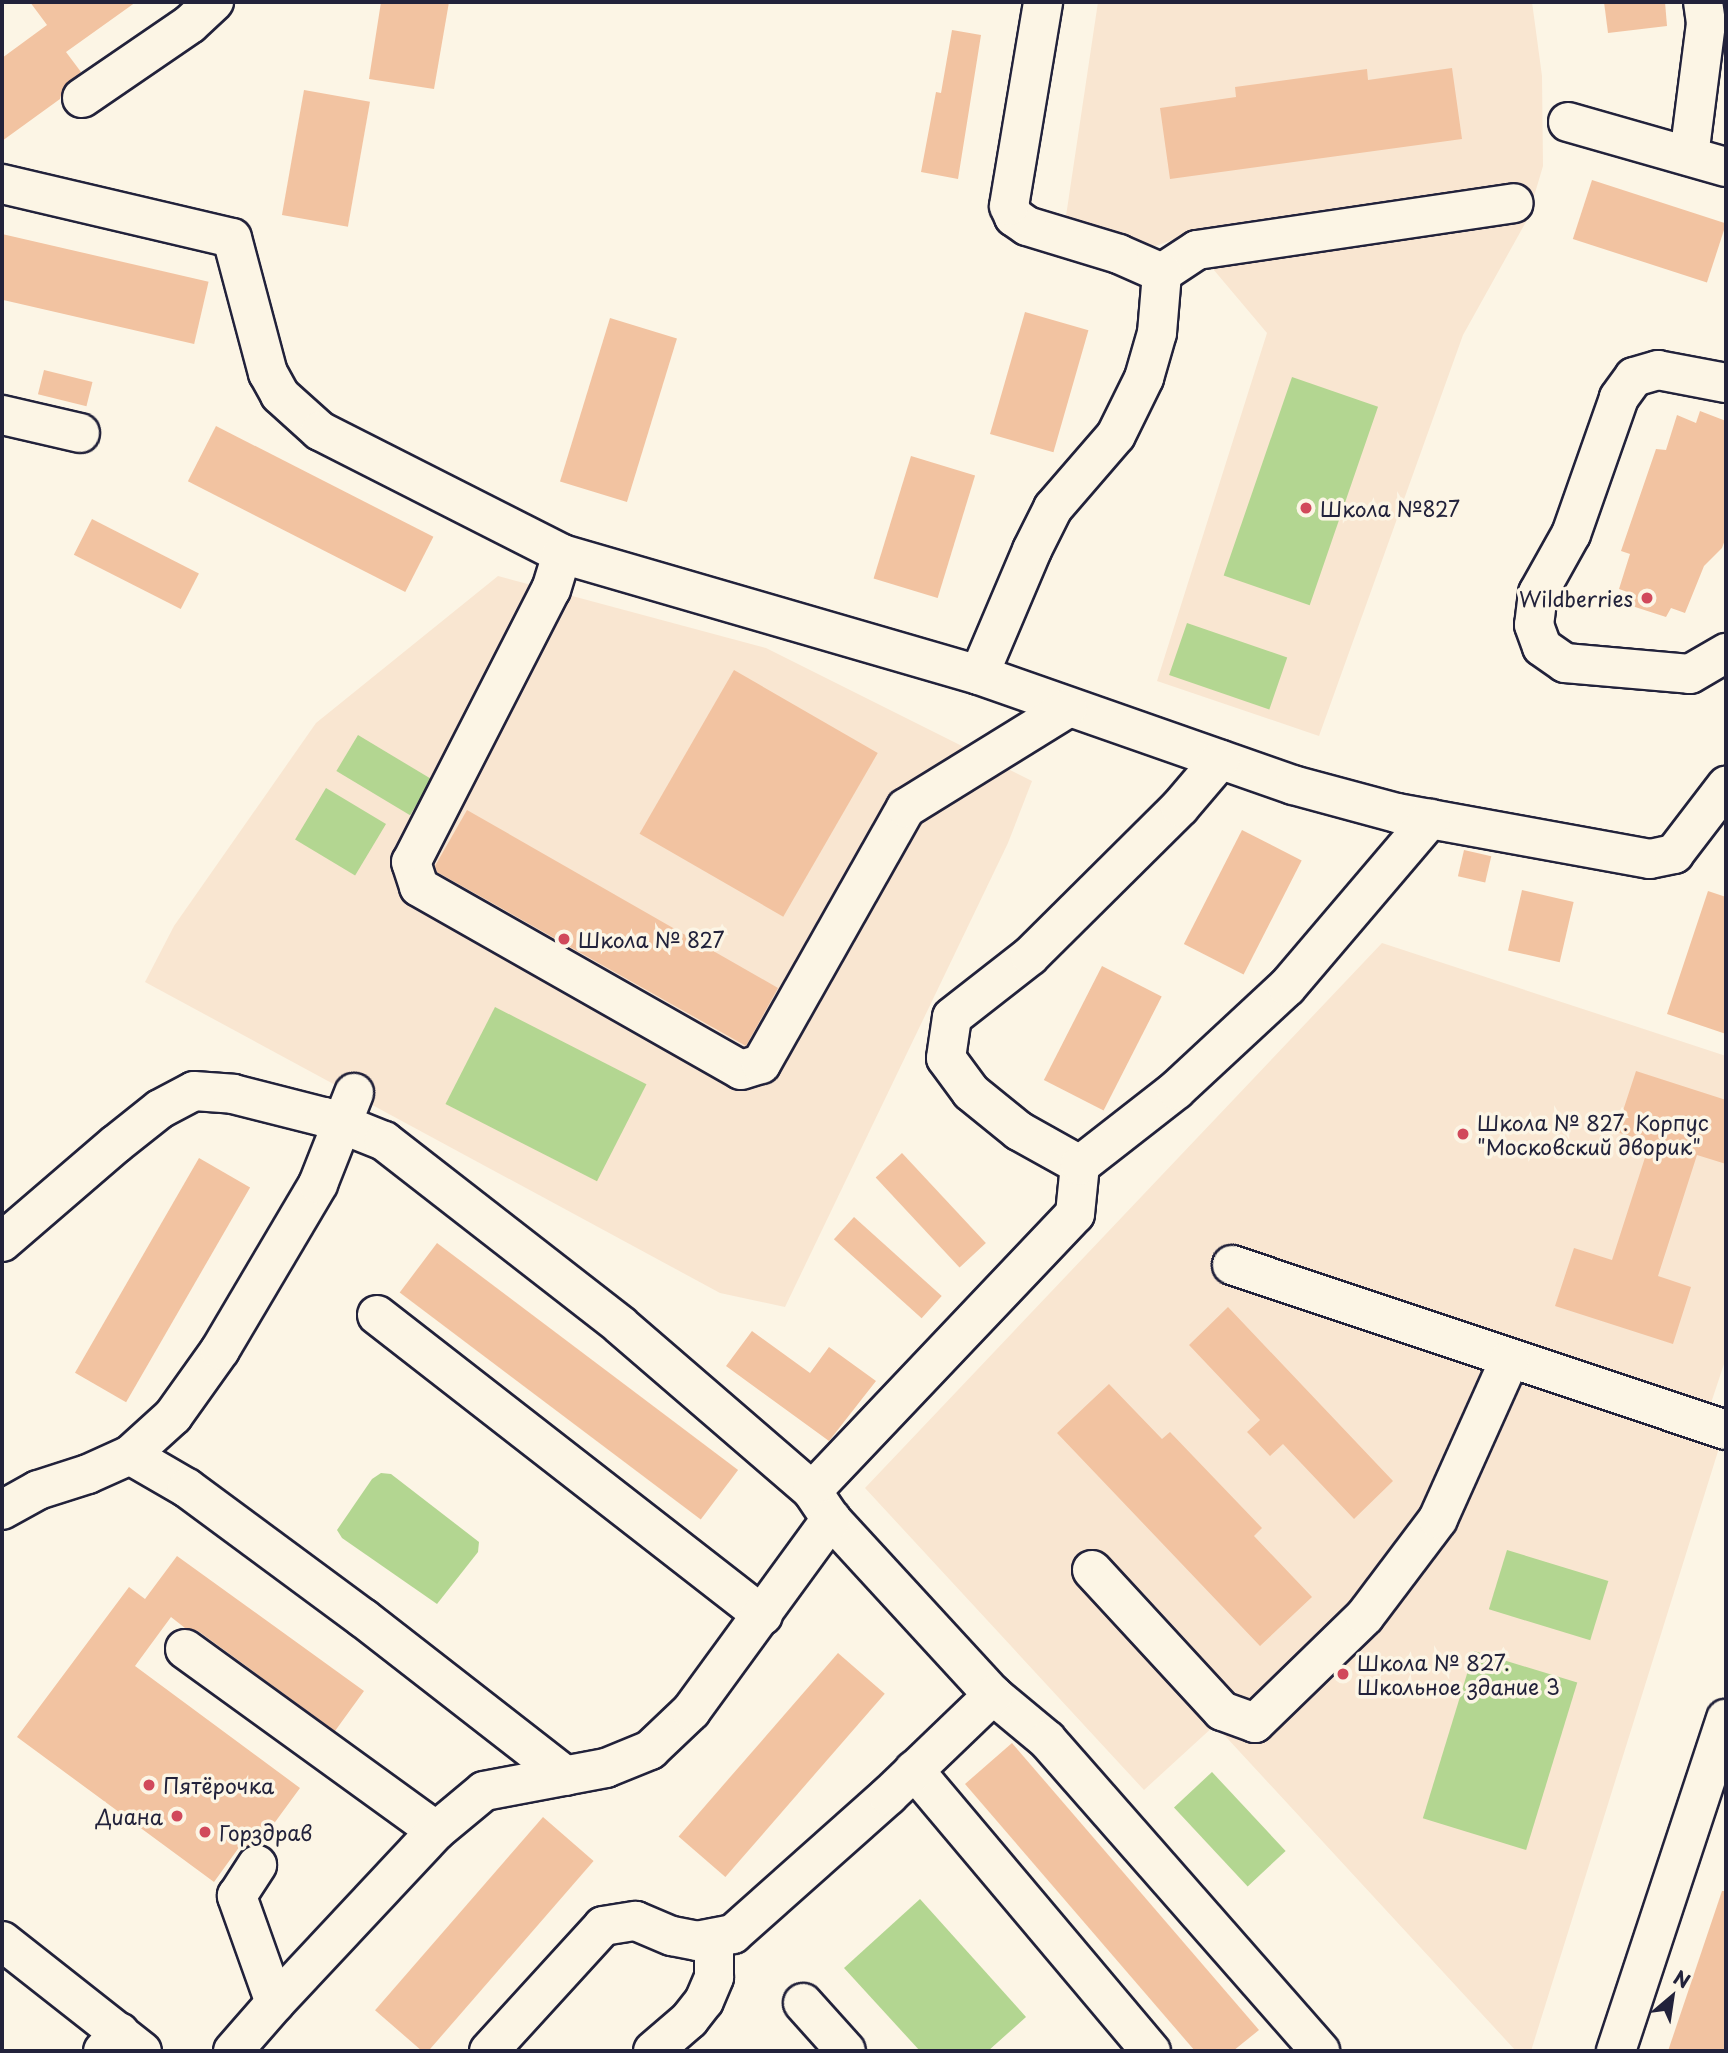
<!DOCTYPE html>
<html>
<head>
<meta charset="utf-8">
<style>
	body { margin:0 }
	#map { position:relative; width:1728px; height:2053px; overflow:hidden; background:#fcf5e5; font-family:"Playpen Sans",sans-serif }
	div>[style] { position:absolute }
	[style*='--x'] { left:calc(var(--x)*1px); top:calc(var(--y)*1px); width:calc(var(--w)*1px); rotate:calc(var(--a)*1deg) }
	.built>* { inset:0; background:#f9e6d1 }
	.green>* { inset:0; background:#b3d691; transform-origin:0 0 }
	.building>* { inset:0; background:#f2c3a1; transform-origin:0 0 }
	.roads { filter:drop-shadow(2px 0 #22223b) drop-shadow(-2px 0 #22223b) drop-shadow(0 2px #22223b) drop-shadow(0 -2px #22223b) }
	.minor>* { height:38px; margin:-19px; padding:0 19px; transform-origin:19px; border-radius:19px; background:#fcf5e5 }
	.major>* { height:38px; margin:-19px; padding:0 19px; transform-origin:19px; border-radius:19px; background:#fcf5e5 }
	.dots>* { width:19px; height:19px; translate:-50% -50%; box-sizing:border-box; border:4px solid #fcf5e5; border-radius:50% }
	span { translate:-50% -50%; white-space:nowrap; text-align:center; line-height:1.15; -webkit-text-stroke:7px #fcf5e5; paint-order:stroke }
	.poi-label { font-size:21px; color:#22223b }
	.left { translate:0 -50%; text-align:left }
	.right { translate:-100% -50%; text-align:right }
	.frame { position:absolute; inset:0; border:4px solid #22223b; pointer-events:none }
	.north { position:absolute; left:1637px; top:1962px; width:70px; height:70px; -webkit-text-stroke:5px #fcf5e5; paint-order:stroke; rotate:29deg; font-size:19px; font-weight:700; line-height:28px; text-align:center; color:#22223b }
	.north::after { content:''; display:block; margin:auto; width:24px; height:32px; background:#22223b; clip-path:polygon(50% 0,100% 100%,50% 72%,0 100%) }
</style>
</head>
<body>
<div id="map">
	<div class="built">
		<i style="clip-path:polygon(1098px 2px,1532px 2px,1542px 76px,1543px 166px,1527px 220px,1463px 335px,1319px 736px,1157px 681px,1267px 333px,1197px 250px,1189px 234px,1153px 247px,1066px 216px)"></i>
		<i style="clip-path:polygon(498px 576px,766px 648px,1032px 781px,1008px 843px,785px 1307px,720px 1293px,145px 982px,174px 926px,316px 723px)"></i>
		<i style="clip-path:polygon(1382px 943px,1726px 1056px,1726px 1358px,1710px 1406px,1719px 1448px,1531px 2051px,1516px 2051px,1215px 1725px,1144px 1790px,865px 1488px)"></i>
	</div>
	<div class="green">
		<i style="left:1292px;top:377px;width:91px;height:210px;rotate:19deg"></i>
		<i style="left:1187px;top:623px;width:106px;height:55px;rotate:19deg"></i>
		<i style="left:358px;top:735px;width:86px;height:42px;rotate:31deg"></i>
		<i style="left:326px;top:788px;width:70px;height:60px;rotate:31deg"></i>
		<i style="left:495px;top:1007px;width:170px;height:109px;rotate:27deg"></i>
		<i style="clip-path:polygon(381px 1473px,391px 1474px,479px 1542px,478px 1552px,437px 1604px,342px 1538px,337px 1530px,372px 1479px)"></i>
		<i style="left:1507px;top:1550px;width:106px;height:62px;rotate:17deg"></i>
		<i style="left:1474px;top:1651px;width:108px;height:175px;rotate:17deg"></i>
		<i style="left:1212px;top:1772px;width:108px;height:52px;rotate:47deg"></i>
		<i style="clip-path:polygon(920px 1899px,1026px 2017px,988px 2051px,920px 2051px,844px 1968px)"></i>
	</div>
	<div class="building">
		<i style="clip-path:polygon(30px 2px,136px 2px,66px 52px,81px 72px,63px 88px,60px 99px,2px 141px,2px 58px,47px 25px)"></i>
		<i style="clip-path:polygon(381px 2px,449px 2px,434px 89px,369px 79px)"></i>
		<i style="clip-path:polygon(1604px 2px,1665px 2px,1667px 26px,1608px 33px)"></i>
		<i style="clip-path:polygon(952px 30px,981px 35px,958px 179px,921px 172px,936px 92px,941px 93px)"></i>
		<i style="clip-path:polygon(1452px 68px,1462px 139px,1170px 179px,1160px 108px,1236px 97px,1235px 87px,1367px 69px,1368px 80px)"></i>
		<i style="left:304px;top:90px;width:67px;height:127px;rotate:10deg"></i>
		<i style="left:1592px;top:180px;width:141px;height:62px;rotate:18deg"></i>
		<i style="left:2px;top:234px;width:212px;height:64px;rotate:13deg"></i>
		<i style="left:1025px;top:312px;width:66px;height:127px;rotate:16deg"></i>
		<i style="left:610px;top:318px;width:70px;height:171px;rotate:17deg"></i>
		<i style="left:44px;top:370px;width:50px;height:25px;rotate:14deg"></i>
		<i style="clip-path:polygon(1700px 411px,1726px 421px,1726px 537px,1722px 548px,1704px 566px,1685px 613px,1671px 608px,1666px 617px,1632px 606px,1636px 595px,1619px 589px,1630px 554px,1621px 551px,1656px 449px,1666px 450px,1677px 415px,1696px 423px)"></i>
		<i style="left:216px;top:426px;width:244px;height:62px;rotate:27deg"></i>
		<i style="left:911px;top:456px;width:67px;height:128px;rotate:17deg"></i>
		<i style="left:92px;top:519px;width:120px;height:40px;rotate:27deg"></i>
		<i style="left:734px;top:670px;width:166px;height:189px;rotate:30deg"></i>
		<i style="clip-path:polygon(467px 810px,778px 988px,746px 1046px,437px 872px,435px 866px)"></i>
		<i style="left:1242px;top:830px;width:67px;height:128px;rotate:27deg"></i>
		<i style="left:1464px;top:850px;width:28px;height:27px;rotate:13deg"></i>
		<i style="left:1522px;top:890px;width:53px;height:62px;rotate:13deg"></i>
		<i style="clip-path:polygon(1708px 891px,1726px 897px,1726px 1034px,1667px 1014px)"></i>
		<i style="left:1102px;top:966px;width:67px;height:128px;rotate:27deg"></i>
		<i style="clip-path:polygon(1636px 1071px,1726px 1100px,1726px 1164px,1697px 1155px,1658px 1276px,1691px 1287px,1673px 1344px,1555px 1306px,1574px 1248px,1612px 1260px,1650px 1142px,1616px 1132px)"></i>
		<i style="left:902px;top:1153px;width:123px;height:36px;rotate:47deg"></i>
		<i style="left:199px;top:1158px;width:59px;height:248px;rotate:30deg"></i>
		<i style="left:854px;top:1217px;width:118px;height:30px;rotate:42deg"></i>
		<i style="left:437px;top:1243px;width:377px;height:62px;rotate:37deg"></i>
		<i style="clip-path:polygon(1228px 1307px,1393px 1481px,1354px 1519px,1283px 1444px,1270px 1456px,1254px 1439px,1247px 1432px,1260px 1420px,1189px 1345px)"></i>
		<i style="clip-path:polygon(752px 1331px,810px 1373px,829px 1347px,876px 1381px,829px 1441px,726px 1366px)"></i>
		<i style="clip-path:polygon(1109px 1384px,1162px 1439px,1170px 1432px,1262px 1528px,1254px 1536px,1312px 1597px,1260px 1646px,1057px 1433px)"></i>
		<i style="clip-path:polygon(177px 1556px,364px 1691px,335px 1731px,198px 1631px,185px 1628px,171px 1617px,135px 1666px,300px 1788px,259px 1844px,243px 1849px,240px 1846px,214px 1882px,17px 1737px,129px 1587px,145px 1599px)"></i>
		<i style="left:838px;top:1653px;width:62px;height:243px;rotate:41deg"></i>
		<i style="clip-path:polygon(1012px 1743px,1259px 2030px,1233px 2051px,1195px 2051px,965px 1784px)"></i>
		<i style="left:543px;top:1817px;width:67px;height:256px;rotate:41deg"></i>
		<i style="clip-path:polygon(1722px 1891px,1726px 1891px,1726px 2051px,1668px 2051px)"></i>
	</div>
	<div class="roads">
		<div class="minor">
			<i style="--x:82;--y:98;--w:131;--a:-34.4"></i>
			<i style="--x:190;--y:24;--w:33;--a:-43"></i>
			<i style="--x:1568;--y:122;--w:164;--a:15.9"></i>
			<i style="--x:1689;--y:156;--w:134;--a:-82.7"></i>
			<i style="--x:1706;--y:23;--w:21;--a:-98"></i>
			<i style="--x:2;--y:184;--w:236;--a:13.2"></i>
			<i style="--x:232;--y:238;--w:140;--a:75.1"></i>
			<i style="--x:268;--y:373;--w:25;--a:61"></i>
			<i style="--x:280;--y:395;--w:54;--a:42"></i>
			<i style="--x:320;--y:431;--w:271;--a:26.9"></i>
			<i style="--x:562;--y:554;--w:434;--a:16.2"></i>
			<i style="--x:979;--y:675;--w:333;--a:19.3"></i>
			<i style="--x:1293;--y:785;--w:108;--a:15.1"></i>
			<i style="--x:1397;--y:813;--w:257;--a:10.3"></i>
			<i style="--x:1650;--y:859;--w:25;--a:-12"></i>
			<i style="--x:1674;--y:854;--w:86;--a:-52.6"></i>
			<i style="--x:1162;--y:273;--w:42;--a:-33.3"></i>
			<i style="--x:1197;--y:250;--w:320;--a:-8.4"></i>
			<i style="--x:1726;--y:383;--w:69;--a:-169.2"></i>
			<i style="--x:1658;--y:370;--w:25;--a:164"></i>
			<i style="--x:1634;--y:377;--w:26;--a:126"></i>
			<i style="--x:1619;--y:398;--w:144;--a:109.4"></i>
			<i style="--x:1571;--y:534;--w:68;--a:119.2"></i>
			<i style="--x:1538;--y:593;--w:32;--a:97"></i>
			<i style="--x:1534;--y:625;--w:23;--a:70"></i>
			<i style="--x:1542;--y:647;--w:28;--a:35"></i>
			<i style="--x:1565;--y:663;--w:125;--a:5"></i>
			<i style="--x:1690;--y:674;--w:42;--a:-30.3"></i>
			<i style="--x:2;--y:415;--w:80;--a:13"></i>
			<i style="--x:562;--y:554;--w:37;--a:107"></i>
			<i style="--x:551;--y:589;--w:307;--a:117.1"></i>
			<i style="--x:411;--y:862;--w:26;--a:72"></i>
			<i style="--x:419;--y:887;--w:370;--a:29.6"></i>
			<i style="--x:741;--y:1070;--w:21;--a:-17"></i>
			<i style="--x:761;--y:1064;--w:294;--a:-60.5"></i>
			<i style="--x:906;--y:808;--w:190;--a:-31.7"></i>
			<i style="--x:979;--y:675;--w:136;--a:-67"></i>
			<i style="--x:1032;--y:550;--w:47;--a:-63.4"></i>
			<i style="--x:1053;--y:508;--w:96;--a:-49.2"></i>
			<i style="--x:1116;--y:435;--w:64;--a:-63.8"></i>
			<i style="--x:1144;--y:378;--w:47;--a:-73.9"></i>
			<i style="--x:1157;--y:333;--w:60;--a:-85.2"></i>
			<i style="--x:1162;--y:273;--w:47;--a:-156.2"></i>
			<i style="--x:1119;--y:254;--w:96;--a:-163.1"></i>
			<i style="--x:1027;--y:226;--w:16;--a:-145"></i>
			<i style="--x:1014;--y:217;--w:12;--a:-114"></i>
			<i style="--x:1009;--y:206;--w:207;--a:-80.5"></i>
			<i style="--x:1080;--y:1165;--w:70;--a:-150.9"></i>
			<i style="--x:1019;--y:1131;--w:62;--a:-140.9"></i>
			<i style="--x:971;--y:1092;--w:42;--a:-126.3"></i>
			<i style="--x:946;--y:1058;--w:41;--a:-81.7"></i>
			<i style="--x:952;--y:1017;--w:99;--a:-38"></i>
			<i style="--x:1030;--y:956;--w:211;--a:-44.8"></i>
			<i style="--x:1180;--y:807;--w:62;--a:-49.6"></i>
			<i style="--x:2;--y:1242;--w:150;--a:-40.7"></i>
			<i style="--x:116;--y:1144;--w:56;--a:-38.5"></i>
			<i style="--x:160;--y:1109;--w:38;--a:-28"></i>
			<i style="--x:194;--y:1091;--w:39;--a:4"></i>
			<i style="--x:233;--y:1094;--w:94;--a:14.2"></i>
			<i style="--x:324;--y:1117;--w:65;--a:21.8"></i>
			<i style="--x:384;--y:1141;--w:299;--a:37.9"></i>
			<i style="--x:620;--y:1325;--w:254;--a:40.8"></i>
			<i style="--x:812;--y:1491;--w:34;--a:56"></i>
			<i style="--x:831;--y:1519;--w:239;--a:47.4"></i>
			<i style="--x:993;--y:1695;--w:70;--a:39.8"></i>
			<i style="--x:1047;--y:1740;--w:414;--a:48.7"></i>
			<i style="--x:1232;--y:1265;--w:521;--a:18.47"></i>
			<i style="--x:377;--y:1315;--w:489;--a:37.9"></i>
			<i style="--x:130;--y:1455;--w:66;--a:30.1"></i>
			<i style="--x:187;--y:1488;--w:219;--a:36.5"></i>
			<i style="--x:363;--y:1618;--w:257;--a:37.9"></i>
			<i style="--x:812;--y:1491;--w:382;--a:-46.5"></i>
			<i style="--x:1075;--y:1214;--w:49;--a:-84.2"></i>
			<i style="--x:1080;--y:1165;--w:122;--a:-38"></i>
			<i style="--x:1176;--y:1090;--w:151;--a:-42.9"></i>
			<i style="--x:1287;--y:987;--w:221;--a:-49.6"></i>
			<i style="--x:2;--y:1510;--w:41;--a:-29.1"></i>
			<i style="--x:38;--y:1490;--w:52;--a:-17.7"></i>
			<i style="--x:88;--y:1474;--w:46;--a:-24.3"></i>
			<i style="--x:130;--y:1455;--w:58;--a:-42.2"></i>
			<i style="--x:173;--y:1416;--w:81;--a:-54.5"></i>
			<i style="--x:220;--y:1350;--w:193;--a:-59.4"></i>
			<i style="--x:318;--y:1184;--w:98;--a:-68.4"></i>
			<i style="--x:1092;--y:1570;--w:192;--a:47.3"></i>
			<i style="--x:1222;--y:1711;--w:35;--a:20"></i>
			<i style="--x:1255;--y:1723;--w:153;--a:-44.2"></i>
			<i style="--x:1365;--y:1616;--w:121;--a:-53"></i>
			<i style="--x:1438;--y:1519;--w:175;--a:-65.8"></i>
			<i style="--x:185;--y:1649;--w:310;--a:35.9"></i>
			<i style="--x:914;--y:1770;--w:368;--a:49.9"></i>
			<i style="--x:275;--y:2003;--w:236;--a:-46.9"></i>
			<i style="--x:436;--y:1831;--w:62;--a:-39.8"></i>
			<i style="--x:484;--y:1791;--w:124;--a:-10.7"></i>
			<i style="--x:606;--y:1768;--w:48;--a:-22.2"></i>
			<i style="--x:650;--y:1750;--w:57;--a:-43.6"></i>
			<i style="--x:691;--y:1711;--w:238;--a:-53.9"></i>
			<i style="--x:803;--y:2003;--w:64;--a:48.1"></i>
			<i style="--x:103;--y:2051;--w:25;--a:-48"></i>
			<i style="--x:233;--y:2051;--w:64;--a:-48.8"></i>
			<i style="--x:275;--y:2003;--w:114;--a:-109.6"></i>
			<i style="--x:237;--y:1896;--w:37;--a:-57"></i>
			<i style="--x:489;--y:2051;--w:169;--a:-47.6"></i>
			<i style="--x:603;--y:1926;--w:33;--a:-9"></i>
			<i style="--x:636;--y:1921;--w:39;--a:23"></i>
			<i style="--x:672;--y:1936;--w:25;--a:11"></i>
			<i style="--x:697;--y:1941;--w:37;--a:-11"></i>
			<i style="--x:733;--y:1934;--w:208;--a:-41.7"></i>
			<i style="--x:888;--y:1796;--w:146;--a:-43.9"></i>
			<i style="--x:653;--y:2051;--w:48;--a:-40.7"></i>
			<i style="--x:689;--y:2020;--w:24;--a:-52"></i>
			<i style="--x:704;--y:2001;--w:26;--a:-67"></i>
			<i style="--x:714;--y:1977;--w:39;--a:-90"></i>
			<i style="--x:1616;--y:2051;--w:350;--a:-71.7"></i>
		</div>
		<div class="major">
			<i style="--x:2;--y:1941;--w:178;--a:38.2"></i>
		</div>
	</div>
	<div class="dots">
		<i style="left:1306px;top:508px;background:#d1495b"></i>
		<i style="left:1647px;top:598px;background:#d1495b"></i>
		<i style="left:564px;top:939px;background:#d1495b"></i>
		<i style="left:1463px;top:1134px;background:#d1495b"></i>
		<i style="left:1343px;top:1674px;background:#d1495b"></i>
		<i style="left:149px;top:1785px;background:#d1495b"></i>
		<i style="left:177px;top:1816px;background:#d1495b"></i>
		<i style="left:205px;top:1832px;background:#d1495b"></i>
	</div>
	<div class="poi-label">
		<span class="left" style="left:1320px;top:508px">Школа №827</span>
		<span class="right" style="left:1633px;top:598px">Wildberries</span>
		<span class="left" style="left:578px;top:939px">Школа № 827</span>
		<span class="left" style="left:1477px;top:1134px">Школа № 827. Корпус<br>"Московский дворик"</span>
		<span class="left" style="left:1357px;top:1674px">Школа № 827.<br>Школьное здание 3</span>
		<span class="left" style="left:163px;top:1785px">Пятёрочка</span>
		<span class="right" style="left:163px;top:1816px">Диана</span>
		<span class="left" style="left:219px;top:1832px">Горздрав</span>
	</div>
	<div class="frame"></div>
	<div class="north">N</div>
</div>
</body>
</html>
